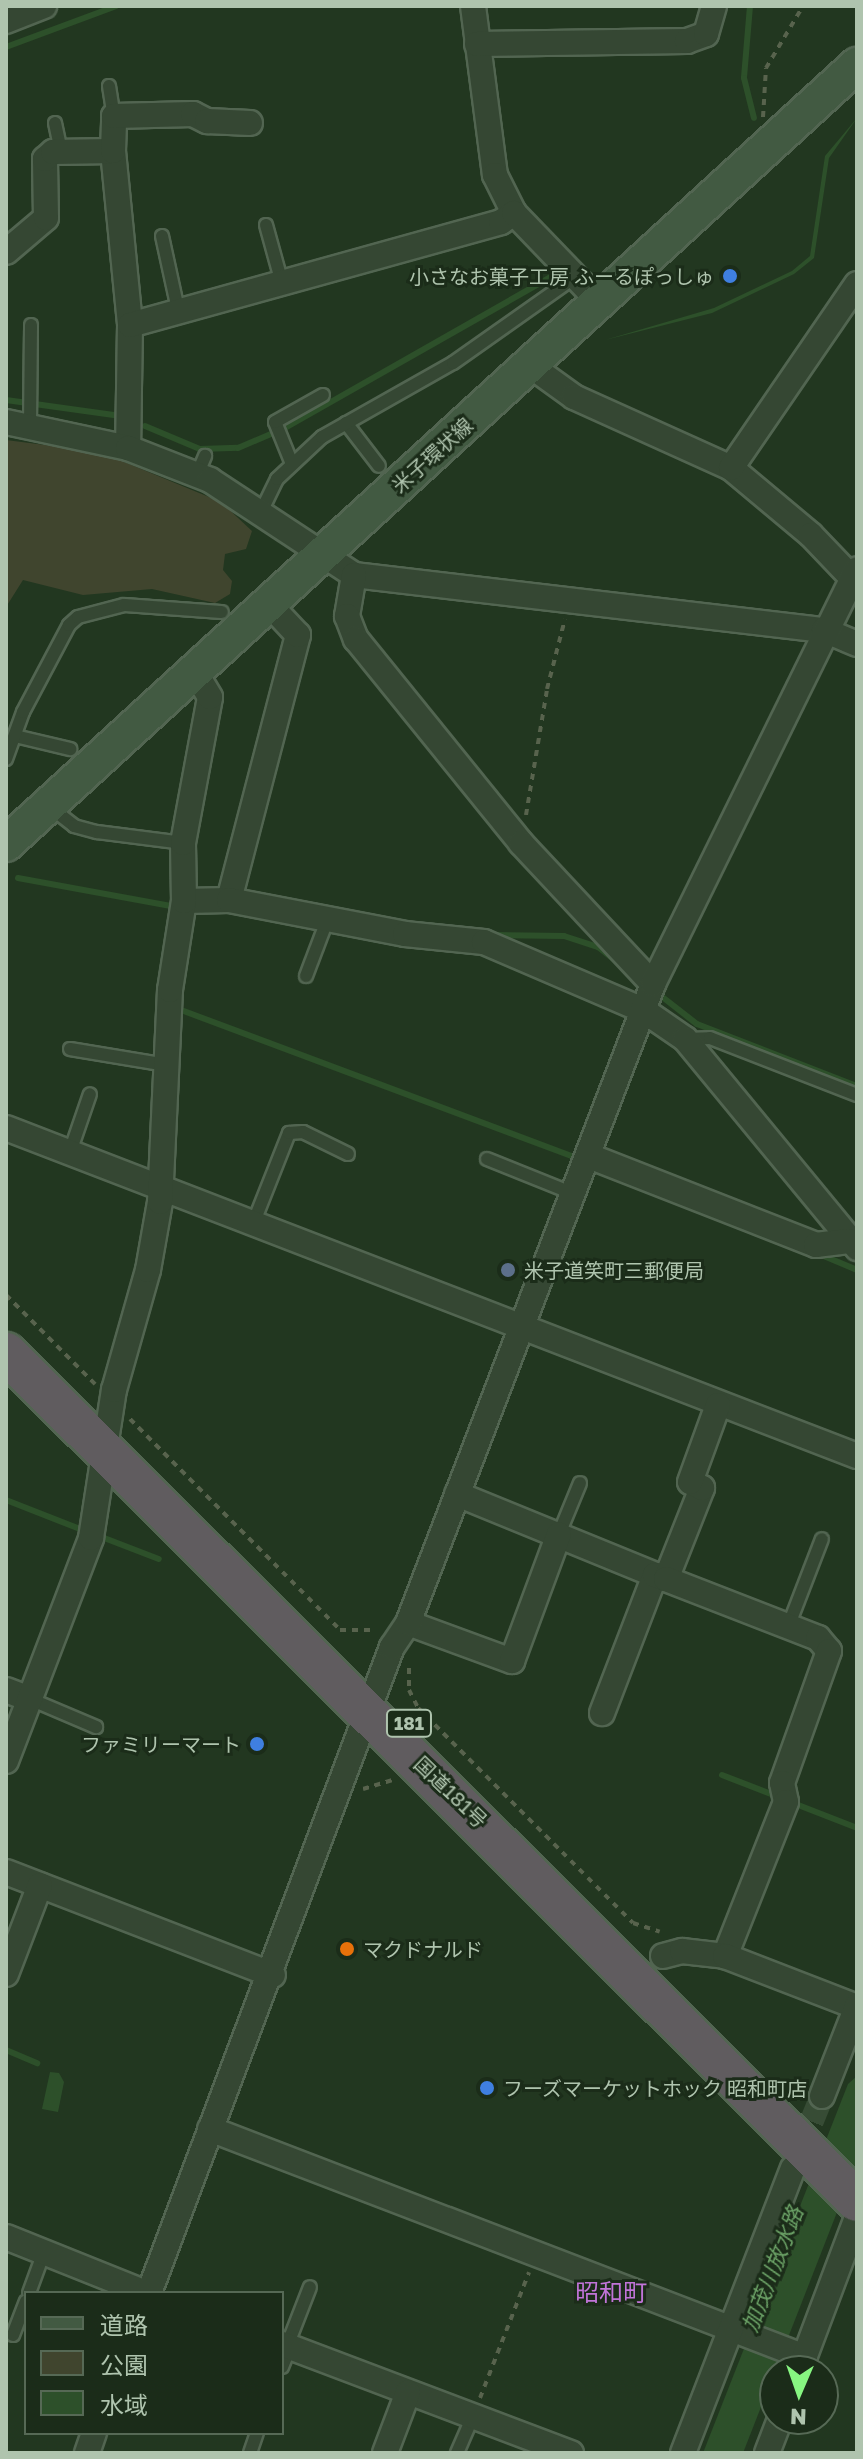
<!DOCTYPE html>
<html>
<head>
<meta charset="utf-8">
<style>
	body { margin:0 }
	#map { position:relative; width:863px; height:2459px; overflow:hidden; background:#223720; font-family:"Golos Text","Noto Sans JP",sans-serif }
	div>[style] { position:absolute }
	[style*='--x'] { left:calc(var(--x)*1px); top:calc(var(--y)*1px); width:calc(var(--w)*1px); rotate:calc(var(--a)*1deg) }
	.green>* { inset:0; background:#40452e }
	.water>* { inset:0; background:#2d502a }
	.stream>* { height:6px; margin:-3px; padding:0 3px; transform-origin:3px; border-radius:3px; background:#2d502a }
	.minor-tunnel>* { height:24px; margin-top:-12px; transform-origin:0; background:repeating-linear-gradient(90deg,#374c35 0 24px,transparent 0 36px) }
	.path>* { height:4px; margin-top:-2px; transform-origin:0; background:repeating-linear-gradient(90deg,#58634d 0 6px,transparent 0 12px) }
	.roads { filter:drop-shadow(2px 0 #526551) drop-shadow(-2px 0 #526551) drop-shadow(0 2px #526551) drop-shadow(0 -2px #526551) }
	.service>* { height:12px; margin:-6px; padding:0 6px; transform-origin:6px; border-radius:6px; background:#354733 }
	.minor>* { height:24px; margin:-12px; padding:0 12px; transform-origin:12px; border-radius:12px; background:#354733 }
	.secondary>* { height:34px; margin:-17px; padding:0 17px; transform-origin:17px; border-radius:17px; background:#425a42 }
	.trunk>* { height:40px; margin:-20px; padding:0 20px; transform-origin:20px; border-radius:20px; background:#605c5f }
	.dots>* { width:22px; height:22px; translate:-50% -50%; box-sizing:border-box; border:4px solid #1b2c19; border-radius:50% }
	span { translate:-50% -50%; white-space:nowrap; text-align:center; line-height:1.15; -webkit-text-stroke:6px #1b2c19; paint-order:stroke }
	.shield-label span { padding:2px 6px; background:#1b2c19; border:2px solid; border-radius:6px; -webkit-text-stroke-width:0 }
	.shield-label { font-size:18px; color:#afc4ae; font-weight:700 }
	.poi-label { font-size:20px; color:#afc4ae }
	.right { translate:-100% -50%; text-align:right }
	.left { translate:0 -50%; text-align:left }
	.street-label { font-size:20px; color:#afc4ae }
	.water-label { font-size:22px; color:#6ca367; font-style:italic }
	.quarter-label { font-size:24px; color:#c174d8 }
	.frame { position:absolute; inset:0; border:8px solid #afc4ae; pointer-events:none }
	.legend { position:absolute; left:24px; top:2291px; width:260px; height:144px; box-sizing:border-box; background:#1b2c19; border:2px solid #566955; margin:0; padding:10px 14px; list-style:none; font-size:24px; color:#afc4ae }
	.legend li { display:flex; align-items:center; gap:16px; height:40px }
	.legend b { width:40px; border:2px solid #566955 }
	.north { position:absolute; left:759px; top:2355px; width:80px; height:80px; box-sizing:border-box; background:#1b2c19; border:2px solid #566955; border-radius:50%; rotate:182deg; font-size:22px; font-weight:700; line-height:32px; text-align:center; color:#afc4ae }
	.north::after { content:''; display:block; margin:auto; width:28px; height:36px; background:#87f681; clip-path:polygon(50% 0,100% 100%,50% 72%,0 100%) }
</style>
</head>
<body>
<div id="map">
	<div class="green">
		<i style="clip-path:polygon(6px 440px,100px 452px,221px 502px,252px 531px,246px 549px,225px 554px,223px 570px,232px 581px,230px 594px,215px 603px,152px 589px,83px 595px,23px 580px,6px 607px)"></i>
	</div>
	<div class="water">
		<i style="clip-path:polygon(857px 118px,829px 158px,814px 258px,794px 274px,712px 313px,605px 340px,714px 308px,792px 271px,810px 256px,825px 156px)"></i>
		<i style="clip-path:polygon(50px 2072px,59px 2073px,64px 2082px,58px 2112px,42px 2109px)"></i>
		<i style="clip-path:polygon(857px 2076px,857px 2161px,743px 2453px,703px 2453px,848px 2084px)"></i>
	</div>
	<div class="stream">
		<i style="--x:750;--y:6;--w:72;--a:94.8"></i>
		<i style="--x:744;--y:78;--w:41;--a:76"></i>
		<i style="--x:466;--y:41;--w:125;--a:82.2"></i>
		<i style="--x:6;--y:47;--w:117;--a:-20.4"></i>
		<i style="--x:6;--y:400;--w:116;--a:7.9"></i>
		<i style="--x:145;--y:426;--w:60;--a:22.7"></i>
		<i style="--x:200;--y:449;--w:38;--a:-2"></i>
		<i style="--x:238;--y:448;--w:51;--a:-23.1"></i>
		<i style="--x:285;--y:428;--w:318;--a:-29.6"></i>
		<i style="--x:18;--y:878;--w:161;--a:10.4"></i>
		<i style="--x:490;--y:935;--w:74;--a:0.8"></i>
		<i style="--x:564;--y:936;--w:36;--a:18"></i>
		<i style="--x:598;--y:947;--w:23;--a:38"></i>
		<i style="--x:656;--y:992;--w:52;--a:38"></i>
		<i style="--x:697;--y:1024;--w:172;--a:21.2"></i>
		<i style="--x:173;--y:1007;--w:434;--a:20.5"></i>
		<i style="--x:819;--y:1254;--w:41;--a:22.8"></i>
		<i style="--x:6;--y:1500;--w:85;--a:21.4"></i>
		<i style="--x:99;--y:1536;--w:64;--a:21"></i>
		<i style="--x:722;--y:1775;--w:61;--a:21.1"></i>
		<i style="--x:793;--y:1803;--w:69;--a:21.3"></i>
		<i style="--x:6;--y:2050;--w:34;--a:23"></i>
	</div>
	<div class="minor-tunnel">
		<i style="--x:798;--y:2155;--w:64;--a:-67.9"></i>
	</div>
	<div class="path">
		<i style="--x:763;--y:117;--w:49;--a:-86.5"></i>
		<i style="--x:766;--y:68;--w:72;--a:-59.2"></i>
		<i style="--x:526;--y:815;--w:128;--a:-80.5"></i>
		<i style="--x:547;--y:689;--w:72;--a:-75.6"></i>
		<i style="--x:6;--y:1295;--w:126;--a:45"></i>
		<i style="--x:130;--y:1419;--w:298;--a:45.1"></i>
		<i style="--x:340;--y:1630;--w:36;--a:0"></i>
		<i style="--x:409;--y:1668;--w:22;--a:90"></i>
		<i style="--x:409;--y:1690;--w:20;--a:63"></i>
		<i style="--x:418;--y:1708;--w:304;--a:45"></i>
		<i style="--x:633;--y:1923;--w:28;--a:18"></i>
		<i style="--x:363;--y:1789;--w:30;--a:-17"></i>
		<i style="--x:480;--y:2398;--w:135;--a:-68.7"></i>
	</div>
	<div class="roads">
		<div class="service">
			<i style="--x:109;--y:86;--w:30;--a:81"></i>
			<i style="--x:55;--y:123;--w:29;--a:78"></i>
			<i style="--x:266;--y:225;--w:60;--a:74.6"></i>
			<i style="--x:162;--y:236;--w:80;--a:77.7"></i>
			<i style="--x:30;--y:423;--w:98;--a:-89.4"></i>
			<i style="--x:346;--y:423;--w:54;--a:52.5"></i>
			<i style="--x:292;--y:464;--w:45;--a:-112"></i>
			<i style="--x:275;--y:422;--w:55;--a:-29.4"></i>
			<i style="--x:197;--y:475;--w:21;--a:-67"></i>
			<i style="--x:260;--y:514;--w:39;--a:-64"></i>
			<i style="--x:277;--y:479;--w:62;--a:-43"></i>
			<i style="--x:322;--y:437;--w:150;--a:-29.5"></i>
			<i style="--x:453;--y:363;--w:149;--a:-35.2"></i>
			<i style="--x:15;--y:736;--w:57;--a:13.3"></i>
			<i style="--x:6;--y:759;--w:50;--a:-70.1"></i>
			<i style="--x:23;--y:712;--w:98;--a:-62.1"></i>
			<i style="--x:69;--y:625;--w:12;--a:-42"></i>
			<i style="--x:78;--y:617;--w:48;--a:-14.6"></i>
			<i style="--x:124;--y:605;--w:98;--a:4.1"></i>
			<i style="--x:50;--y:807;--w:31;--a:38"></i>
			<i style="--x:74;--y:826;--w:24;--a:15"></i>
			<i style="--x:97;--y:832;--w:87;--a:7.3"></i>
			<i style="--x:306;--y:976;--w:62;--a:-69.2"></i>
			<i style="--x:685;--y:1039;--w:25;--a:-2"></i>
			<i style="--x:710;--y:1038;--w:158;--a:21.2"></i>
			<i style="--x:70;--y:1049;--w:98;--a:9.4"></i>
			<i style="--x:70;--y:1152;--w:61;--a:-71"></i>
			<i style="--x:487;--y:1159;--w:94;--a:21.9"></i>
			<i style="--x:253;--y:1224;--w:98;--a:-68.4"></i>
			<i style="--x:289;--y:1133;--w:14;--a:-4"></i>
			<i style="--x:303;--y:1132;--w:50;--a:26.1"></i>
			<i style="--x:559;--y:1534;--w:55;--a:-67.6"></i>
			<i style="--x:788;--y:1627;--w:94;--a:-68.9"></i>
			<i style="--x:30;--y:1699;--w:72;--a:23"></i>
			<i style="--x:29;--y:2293;--w:44;--a:-69.9"></i>
			<i style="--x:13;--y:2335;--w:36;--a:-69"></i>
			<i style="--x:287;--y:2346;--w:63;--a:-68.7"></i>
			<i style="--x:282;--y:2367;--w:22;--a:-68"></i>
			<i style="--x:250;--y:2453;--w:21;--a:-71"></i>
			<i style="--x:457;--y:2453;--w:40;--a:-66.6"></i>
		</div>
		<div class="minor">
			<i style="--x:473;--y:6;--w:170;--a:82.6"></i>
			<i style="--x:495;--y:175;--w:42;--a:63.4"></i>
			<i style="--x:6;--y:21;--w:41;--a:-21.5"></i>
			<i style="--x:477;--y:44;--w:210;--a:-0.8"></i>
			<i style="--x:687;--y:41;--w:20;--a:-20"></i>
			<i style="--x:706;--y:34;--w:29;--a:-74"></i>
			<i style="--x:113;--y:151;--w:175;--a:84.4"></i>
			<i style="--x:130;--y:325;--w:123;--a:90.9"></i>
			<i style="--x:6;--y:252;--w:52;--a:-40.4"></i>
			<i style="--x:46;--y:218;--w:59;--a:-91"></i>
			<i style="--x:45;--y:159;--w:11;--a:-41"></i>
			<i style="--x:53;--y:152;--w:60;--a:-1"></i>
			<i style="--x:113;--y:151;--w:35;--a:-88"></i>
			<i style="--x:114;--y:116;--w:79;--a:-1.5"></i>
			<i style="--x:193;--y:114;--w:16;--a:27"></i>
			<i style="--x:207;--y:121;--w:43;--a:2.7"></i>
			<i style="--x:130;--y:325;--w:385;--a:-15.5"></i>
			<i style="--x:501;--y:222;--w:16;--a:-35"></i>
			<i style="--x:514;--y:213;--w:107;--a:46.1"></i>
			<i style="--x:588;--y:290;--w:18;--a:29"></i>
			<i style="--x:531;--y:366;--w:53;--a:35.8"></i>
			<i style="--x:574;--y:397;--w:172;--a:24.3"></i>
			<i style="--x:731;--y:468;--w:104;--a:39.9"></i>
			<i style="--x:811;--y:535;--w:61;--a:46.3"></i>
			<i style="--x:6;--y:422;--w:125;--a:12"></i>
			<i style="--x:128;--y:448;--w:88;--a:21.3"></i>
			<i style="--x:210;--y:480;--w:173;--a:33.4"></i>
			<i style="--x:354;--y:575;--w:473;--a:6.7"></i>
			<i style="--x:824;--y:630;--w:36;--a:23"></i>
			<i style="--x:731;--y:468;--w:223;--a:-55.6"></i>
			<i style="--x:354;--y:575;--w:42;--a:99.7"></i>
			<i style="--x:347;--y:616;--w:25;--a:69"></i>
			<i style="--x:356;--y:639;--w:262;--a:51"></i>
			<i style="--x:521;--y:843;--w:193;--a:46.9"></i>
			<i style="--x:229;--y:900;--w:274;--a:-75.4"></i>
			<i style="--x:298;--y:635;--w:42;--a:-133.1"></i>
			<i style="--x:184;--y:901;--w:45;--a:-1.3"></i>
			<i style="--x:229;--y:900;--w:179;--a:10.9"></i>
			<i style="--x:405;--y:934;--w:79;--a:5.8"></i>
			<i style="--x:484;--y:942;--w:173;--a:23.2"></i>
			<i style="--x:643;--y:1010;--w:51;--a:34.6"></i>
			<i style="--x:685;--y:1039;--w:271;--a:50.5"></i>
			<i style="--x:6;--y:1128;--w:912;--a:21.08"></i>
			<i style="--x:589;--y:1156;--w:244;--a:21.4"></i>
			<i style="--x:816;--y:1245;--w:33;--a:-7"></i>
			<i style="--x:457;--y:1494;--w:214;--a:22.2"></i>
			<i style="--x:655;--y:1575;--w:148;--a:111"></i>
			<i style="--x:655;--y:1575;--w:12;--a:20"></i>
			<i style="--x:666;--y:1579;--w:98;--a:-68.4"></i>
			<i style="--x:702;--y:1488;--w:13;--a:-153"></i>
			<i style="--x:690;--y:1482;--w:82;--a:-70"></i>
			<i style="--x:666;--y:1579;--w:163;--a:21.2"></i>
			<i style="--x:818;--y:1638;--w:17;--a:50"></i>
			<i style="--x:829;--y:1651;--w:140;--a:109.6"></i>
			<i style="--x:782;--y:1783;--w:19;--a:78"></i>
			<i style="--x:786;--y:1802;--w:166;--a:111.6"></i>
			<i style="--x:408;--y:1623;--w:111;--a:20.1"></i>
			<i style="--x:512;--y:1661;--w:135;--a:-69.7"></i>
			<i style="--x:6;--y:1690;--w:26;--a:21"></i>
			<i style="--x:6;--y:1761;--w:239;--a:-69.1"></i>
			<i style="--x:91;--y:1538;--w:150;--a:-81.2"></i>
			<i style="--x:114;--y:1390;--w:125;--a:-74.2"></i>
			<i style="--x:148;--y:1270;--w:69;--a:-80"></i>
			<i style="--x:160;--y:1202;--w:212;--a:-87.3"></i>
			<i style="--x:170;--y:990;--w:90;--a:-81.1"></i>
			<i style="--x:184;--y:901;--w:58;--a:-91"></i>
			<i style="--x:183;--y:843;--w:148;--a:-79.5"></i>
			<i style="--x:210;--y:697;--w:29;--a:-121"></i>
			<i style="--x:6;--y:1872;--w:286;--a:21.1"></i>
			<i style="--x:663;--y:1956;--w:20;--a:-15"></i>
			<i style="--x:682;--y:1951;--w:43;--a:6.6"></i>
			<i style="--x:725;--y:1956;--w:142;--a:21.1"></i>
			<i style="--x:6;--y:1974;--w:95;--a:-69.1"></i>
			<i style="--x:822;--y:2096;--w:97;--a:-68.7"></i>
			<i style="--x:210;--y:2129;--w:637;--a:20.97"></i>
			<i style="--x:6;--y:2237;--w:151;--a:21.8"></i>
			<i style="--x:149;--y:2293;--w:690;--a:-69.39"></i>
			<i style="--x:392;--y:1647;--w:29;--a:-56"></i>
			<i style="--x:408;--y:1623;--w:684;--a:-69.02"></i>
			<i style="--x:653;--y:984;--w:462;--a:-63.8"></i>
			<i style="--x:282;--y:2344;--w:309;--a:20.7"></i>
			<i style="--x:800;--y:2369;--w:162;--a:-69.4"></i>
			<i style="--x:87;--y:2453;--w:21;--a:-71"></i>
			<i style="--x:385;--y:2453;--w:65;--a:-69.3"></i>
			<i style="--x:683;--y:2453;--w:305;--a:-68.9"></i>
			<i style="--x:767;--y:2453;--w:36;--a:-69"></i>
		</div>
		<div class="secondary">
			<i style="--x:6;--y:844;--w:1154;--a:-42.47"></i>
		</div>
		<div class="trunk">
			<i style="--x:6;--y:1353;--w:1201;--a:44.9"></i>
		</div>
	</div>
	<div class="dots">
		<i style="left:730px;top:276px;background:#3f7fe0"></i>
		<i style="left:508px;top:1270px;background:#5c6f8a"></i>
		<i style="left:257px;top:1744px;background:#3f7fe0"></i>
		<i style="left:347px;top:1949px;background:#e8710a"></i>
		<i style="left:487px;top:2088px;background:#3f7fe0"></i>
	</div>
	<div class="shield-label">
		<span style="left:409px;top:1723px">181</span>
	</div>
	<div class="poi-label">
		<span class="right" style="left:714px;top:276px">小さなお菓子工房 ふーるぽっしゅ</span>
		<span class="left" style="left:524px;top:1270px">米子道笑町三郵便局</span>
		<span class="right" style="left:241px;top:1744px">ファミリーマート</span>
		<span class="left" style="left:363px;top:1949px">マクドナルド</span>
		<span class="left" style="left:503px;top:2088px">フーズマーケットホック 昭和町店</span>
	</div>
	<div class="street-label">
		<span style="left:432px;top:455px;rotate:-42deg">米子環状線</span>
		<span style="left:451px;top:1792px;rotate:44deg">国道181号</span>
	</div>
	<div class="water-label">
		<span style="left:772px;top:2269px;rotate:-69deg">加茂川放水路</span>
	</div>
	<div class="quarter-label">
		<span style="left:611px;top:2292px">昭和町</span>
	</div>
	<div class="frame"></div>
	<ul class="legend">
	<li><b style="height:10px;background:#425a42"></b>道路</li>
	<li><b style="height:22px;background:#40452e"></b>公園</li>
	<li><b style="height:22px;background:#2d502a"></b>水域</li>
	</ul>
	<div class="north">N</div>
</div>
</body>
</html>
